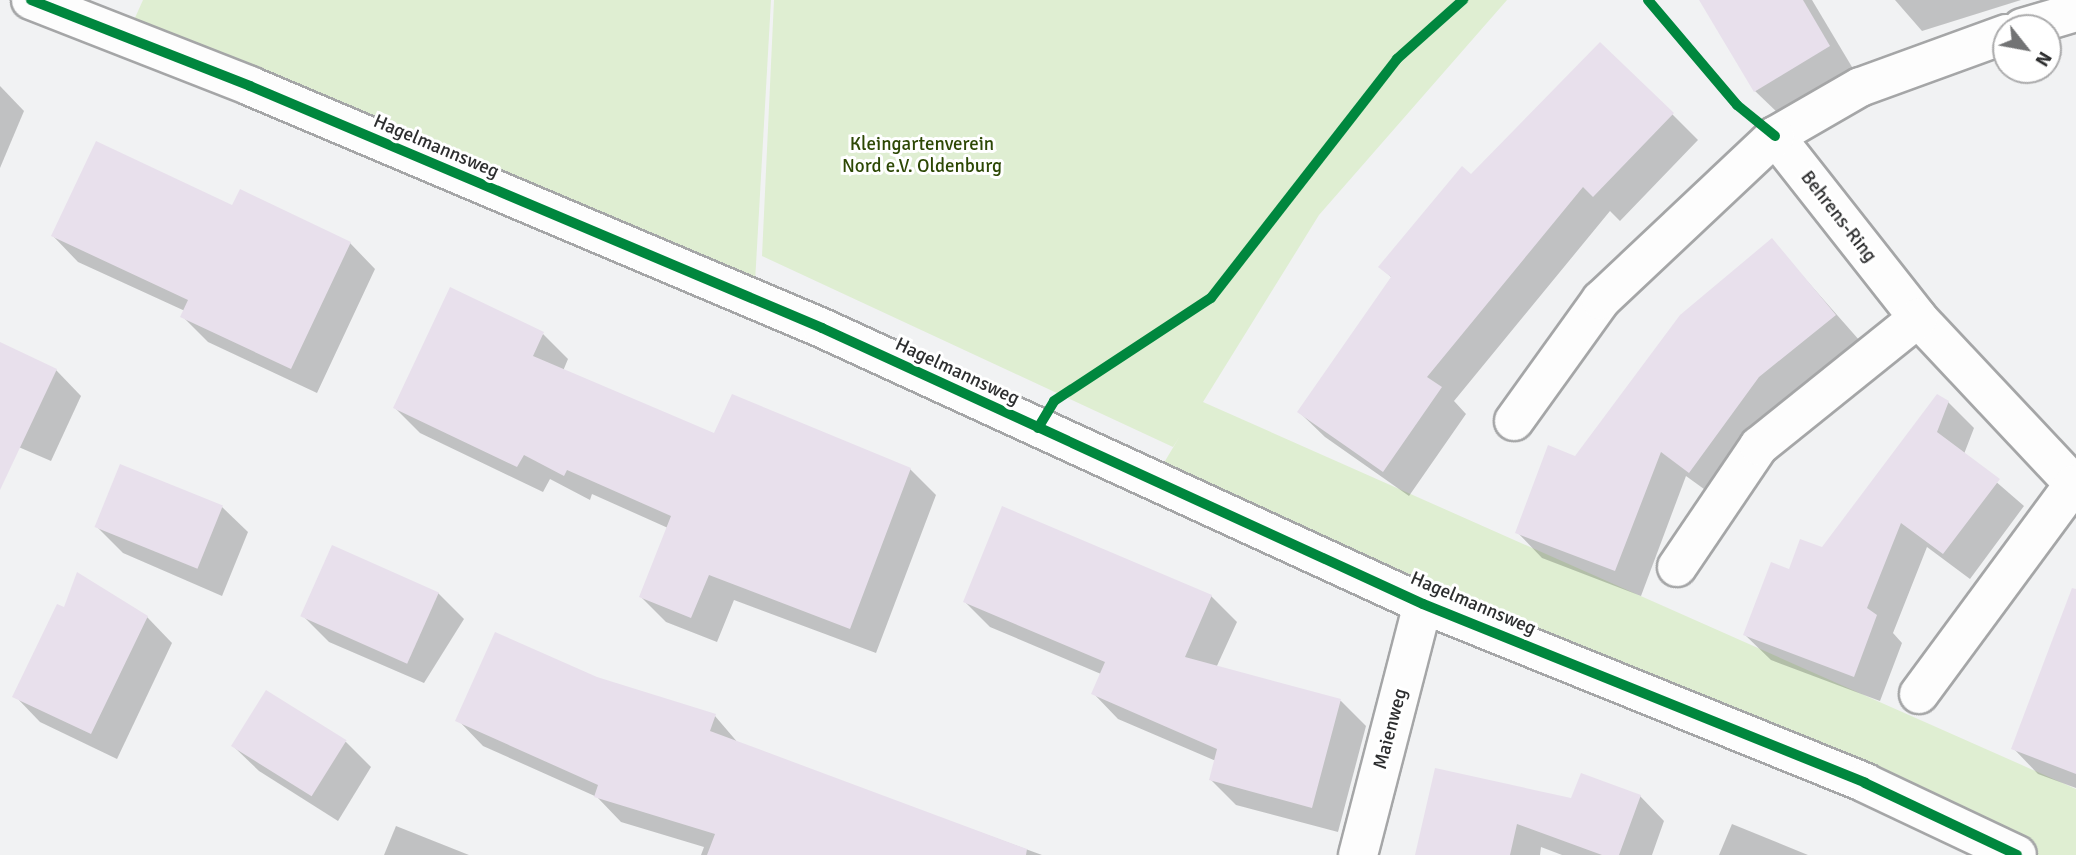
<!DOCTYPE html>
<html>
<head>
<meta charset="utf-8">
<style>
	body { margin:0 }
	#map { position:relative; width:2076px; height:855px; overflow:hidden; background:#f1f2f3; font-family:Signika,sans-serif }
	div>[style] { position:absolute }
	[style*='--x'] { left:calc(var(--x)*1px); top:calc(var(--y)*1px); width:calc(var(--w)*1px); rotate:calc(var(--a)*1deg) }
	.green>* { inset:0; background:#dfeed2 }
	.shadow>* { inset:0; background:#0003 }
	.building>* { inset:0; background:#e8e0ec; transform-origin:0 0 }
	.roads { filter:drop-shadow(2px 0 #a5a6a7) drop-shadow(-2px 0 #a5a6a7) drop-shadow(0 2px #a5a6a7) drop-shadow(0 -2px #a5a6a7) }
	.minor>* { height:38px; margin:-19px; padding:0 19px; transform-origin:19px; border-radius:19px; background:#fdfdfd }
	.cycleway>* { height:10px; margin:-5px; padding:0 5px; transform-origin:5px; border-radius:5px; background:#00873e }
	span { translate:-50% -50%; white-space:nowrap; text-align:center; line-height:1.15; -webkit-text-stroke:6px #fff; paint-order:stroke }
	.park-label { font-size:19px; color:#2d4805 }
	.street-label { font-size:19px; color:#2d2e2f }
	.north { position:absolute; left:1992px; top:14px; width:70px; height:70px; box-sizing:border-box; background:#fff; border:2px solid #ababac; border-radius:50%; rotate:121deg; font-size:19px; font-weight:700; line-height:28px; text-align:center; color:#2d2e2f }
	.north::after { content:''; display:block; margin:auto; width:24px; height:32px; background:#727374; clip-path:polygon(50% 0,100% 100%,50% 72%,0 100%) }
</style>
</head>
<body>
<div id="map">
	<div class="green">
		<i style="clip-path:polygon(143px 0,771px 0,754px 300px,125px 40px)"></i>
		<i style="clip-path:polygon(774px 0,1507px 0,1319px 215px,1203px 402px,2076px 789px,2076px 855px,2016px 855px,1153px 481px,1180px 436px,1173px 447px,762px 256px)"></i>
	</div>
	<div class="shadow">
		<i style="clip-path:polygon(1701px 0,1812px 0,1855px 72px,1781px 116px,1755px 91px)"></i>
		<i style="clip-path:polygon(1895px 0,2021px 0,1922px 31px)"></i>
		<i style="clip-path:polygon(0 86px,24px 111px,0 168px)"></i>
		<i style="clip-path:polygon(1672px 114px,1698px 140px,1620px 221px,1610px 211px,1454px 401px,1466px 414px,1409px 496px,1325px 437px,1299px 412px,1392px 278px,1380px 267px,1471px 176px)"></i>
		<i style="clip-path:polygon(53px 236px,350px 243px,375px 269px,317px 393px,208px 342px,182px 316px,185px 311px,78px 262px)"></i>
		<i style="clip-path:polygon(1771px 240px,1860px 341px,1715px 497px,1686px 476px,1641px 596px,1542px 558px,1517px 532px,1575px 458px)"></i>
		<i style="clip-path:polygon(543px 334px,568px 359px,563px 371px,715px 436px,910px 469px,936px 495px,876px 653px,734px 600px,717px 642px,666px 622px,641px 597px,668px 528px,592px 494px,590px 500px,550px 479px,543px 492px,420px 433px,395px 408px)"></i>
		<i style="clip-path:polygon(0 344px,56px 370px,81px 396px,51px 461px,0 439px)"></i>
		<i style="clip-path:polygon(1948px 402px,1974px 428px,1964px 454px,2024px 506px,1970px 579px,1927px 547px,1893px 633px,1902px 643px,1880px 701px,1771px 660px,1745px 635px,1790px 571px,1823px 549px)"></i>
		<i style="clip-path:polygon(222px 507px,248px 532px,222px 596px,123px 553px,97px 527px)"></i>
		<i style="clip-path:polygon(438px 593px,464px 619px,424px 683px,329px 642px,303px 616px)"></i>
		<i style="clip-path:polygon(1211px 596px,1237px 622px,1216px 668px,1341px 701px,1366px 726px,1338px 832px,1236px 805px,1211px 780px,1216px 761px,1118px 719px,1093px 693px,1101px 674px,990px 627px,965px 602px)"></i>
		<i style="clip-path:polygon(147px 617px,172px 643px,117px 759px,40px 722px,15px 696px)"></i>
		<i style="clip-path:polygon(2076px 660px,2076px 788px,2038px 774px,2013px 748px)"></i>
		<i style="clip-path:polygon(596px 678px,715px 716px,739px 744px,1042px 855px,701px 855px,704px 847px,621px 822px,597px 797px,483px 746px,458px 720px)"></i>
		<i style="clip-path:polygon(346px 742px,371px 767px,338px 821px,259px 771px,233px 746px)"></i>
		<i style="clip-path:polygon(1640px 796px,1664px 821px,1652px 855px,1562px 855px,1541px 847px,1540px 855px,1417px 855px,1572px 801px)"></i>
		<i style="clip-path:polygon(1732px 824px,1808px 855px,1719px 855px)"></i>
		<i style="clip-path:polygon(396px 826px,469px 855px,384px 855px)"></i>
	</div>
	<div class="building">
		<i style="clip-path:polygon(1699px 0,1803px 0,1830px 46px,1754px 92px)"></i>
		<i style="clip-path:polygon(1600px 42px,1674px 113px,1593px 197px,1583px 187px,1427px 377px,1442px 387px,1383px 472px,1297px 412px,1391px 277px,1378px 267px,1462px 166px,1471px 174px)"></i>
		<i style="clip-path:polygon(96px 141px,232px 205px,240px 189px,351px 242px,291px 369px,180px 317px,188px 300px,51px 236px)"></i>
		<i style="clip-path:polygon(1772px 238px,1836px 315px,1759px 377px,1689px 473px,1661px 452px,1615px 571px,1515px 533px,1548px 445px,1575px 456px,1680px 315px)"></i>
		<i style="clip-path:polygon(450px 287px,544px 332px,533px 356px,714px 433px,732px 394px,911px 468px,850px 629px,709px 575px,691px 618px,639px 597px,671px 516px,567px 470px,564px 476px,524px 455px,517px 467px,393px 408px)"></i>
		<i style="clip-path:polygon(0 342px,57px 369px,0 490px)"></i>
		<i style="clip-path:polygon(1937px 394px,1949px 401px,1937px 432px,2000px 479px,1943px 554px,1901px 523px,1867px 608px,1877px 615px,1854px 677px,1743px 635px,1771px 562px,1789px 569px,1800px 539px,1822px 547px)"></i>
		<i style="left:120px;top:464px;width:111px;height:68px;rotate:22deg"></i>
		<i style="clip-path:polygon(1002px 506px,1212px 595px,1185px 657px,1341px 699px,1312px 808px,1209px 780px,1217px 749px,1091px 694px,1105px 662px,963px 602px)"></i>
		<i style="left:332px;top:545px;width:117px;height:78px;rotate:24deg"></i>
		<i style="clip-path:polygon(77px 572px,148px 616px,91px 734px,12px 697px,57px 604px,64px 607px)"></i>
		<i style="clip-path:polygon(2072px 588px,2076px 589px,2076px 774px,2011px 749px)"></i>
		<i style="clip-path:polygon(495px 632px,597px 677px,716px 714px,710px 731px,1027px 849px,1026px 855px,707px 855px,715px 834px,594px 797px,598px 785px,455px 721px)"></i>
		<i style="left:266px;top:690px;width:95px;height:66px;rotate:32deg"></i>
		<i style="clip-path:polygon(1435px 768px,1571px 798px,1581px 773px,1641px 795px,1619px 855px,1602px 855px,1517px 824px,1510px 855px,1415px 855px)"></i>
	</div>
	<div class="roads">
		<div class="minor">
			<i style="--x:31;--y:0;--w:235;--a:21.4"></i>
			<i style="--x:250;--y:86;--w:621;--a:22.93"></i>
			<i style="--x:822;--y:328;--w:661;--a:24.67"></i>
			<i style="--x:1423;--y:604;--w:477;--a:22"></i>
			<i style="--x:1865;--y:783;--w:168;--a:25.3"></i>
			<i style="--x:2022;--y:28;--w:56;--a:-16.5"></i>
			<i style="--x:2006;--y:34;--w:155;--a:160"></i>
			<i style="--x:1860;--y:87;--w:98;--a:150"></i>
			<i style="--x:1775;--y:136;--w:231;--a:51.8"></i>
			<i style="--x:1918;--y:318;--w:231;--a:46.8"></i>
			<i style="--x:1514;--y:421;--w:149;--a:-54.3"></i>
			<i style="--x:1601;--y:300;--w:239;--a:-43.3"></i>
			<i style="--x:1677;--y:567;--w:146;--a:-55.9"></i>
			<i style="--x:1759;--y:446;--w:204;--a:-38.8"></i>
			<i style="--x:1919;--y:694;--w:260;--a:-53.6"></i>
			<i style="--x:1358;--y:855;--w:259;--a:-75.5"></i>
		</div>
	</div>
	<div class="cycleway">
		<i style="--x:31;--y:0;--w:235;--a:21.4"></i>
		<i style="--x:250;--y:86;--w:621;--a:22.93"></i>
		<i style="--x:822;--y:328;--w:661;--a:24.67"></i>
		<i style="--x:1423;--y:604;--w:477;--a:22"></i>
		<i style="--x:1865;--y:783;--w:168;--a:25.3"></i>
		<i style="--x:1648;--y:0;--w:138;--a:49.7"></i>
		<i style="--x:1737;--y:105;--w:49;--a:39.2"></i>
		<i style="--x:1038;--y:428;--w:31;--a:-59"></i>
		<i style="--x:1054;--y:401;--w:188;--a:-33.3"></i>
		<i style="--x:1211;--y:298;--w:303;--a:-52.1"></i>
		<i style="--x:1397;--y:59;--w:89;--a:-41.8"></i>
	</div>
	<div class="park-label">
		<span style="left:922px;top:156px">Kleingartenverein<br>Nord e.V. Oldenburg</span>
	</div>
	<div class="street-label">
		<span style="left:436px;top:147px;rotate:23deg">Hagelmannsweg</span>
		<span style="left:1838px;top:217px;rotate:52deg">Behrens-Ring</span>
		<span style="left:957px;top:372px;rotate:25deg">Hagelmannsweg</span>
		<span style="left:1473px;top:604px;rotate:23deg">Hagelmannsweg</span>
		<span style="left:1391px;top:729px;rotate:-75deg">Maienweg</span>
	</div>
	<div class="north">N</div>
</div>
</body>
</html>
